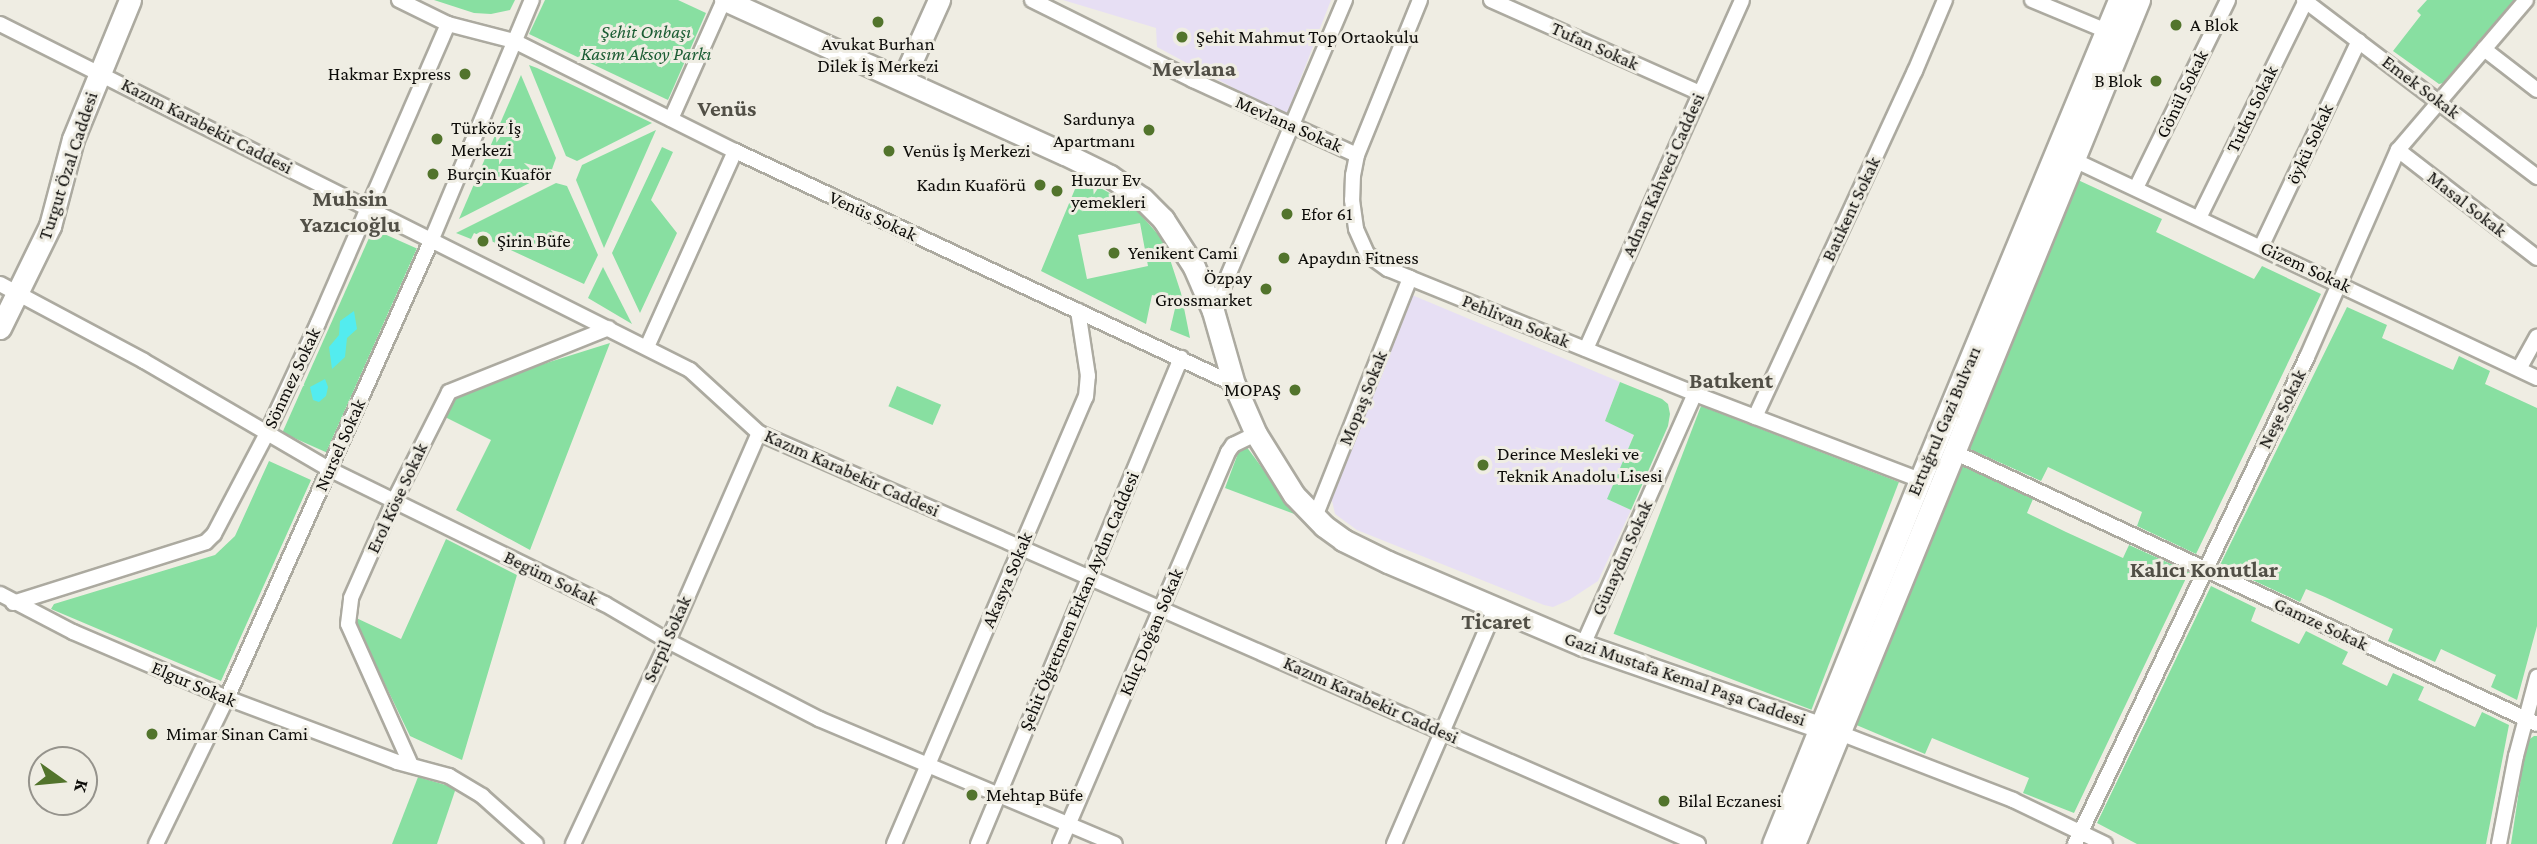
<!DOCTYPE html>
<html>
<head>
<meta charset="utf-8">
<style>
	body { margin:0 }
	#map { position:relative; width:2537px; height:844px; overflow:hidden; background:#efede3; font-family:"Crimson Pro",serif }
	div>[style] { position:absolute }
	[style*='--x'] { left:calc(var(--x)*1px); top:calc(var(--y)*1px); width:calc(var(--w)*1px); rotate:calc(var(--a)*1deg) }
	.education>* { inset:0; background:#e7dff4 }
	.green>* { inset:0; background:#88dfa1; transform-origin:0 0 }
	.water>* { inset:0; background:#53ecef }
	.roads { filter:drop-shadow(2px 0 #acaaa0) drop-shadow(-2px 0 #acaaa0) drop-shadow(0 2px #acaaa0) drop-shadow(0 -2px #acaaa0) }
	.street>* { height:14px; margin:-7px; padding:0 7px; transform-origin:7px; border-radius:7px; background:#fff }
	.secondary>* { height:21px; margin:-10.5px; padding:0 10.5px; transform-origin:10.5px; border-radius:10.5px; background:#fff }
	.dots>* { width:19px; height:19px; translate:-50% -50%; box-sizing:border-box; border:4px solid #efede3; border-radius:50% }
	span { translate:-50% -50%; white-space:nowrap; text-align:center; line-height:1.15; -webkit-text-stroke:6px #efede3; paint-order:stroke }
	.poi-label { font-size:19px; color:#0d0c09 }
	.left { translate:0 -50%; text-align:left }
	.right { translate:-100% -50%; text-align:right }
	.park-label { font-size:19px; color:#1b5c33; font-style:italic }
	.street-label { font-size:19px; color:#0d0c09 }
	.quarter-label { font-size:23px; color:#514f46; font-weight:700 }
	.north { position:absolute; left:28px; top:746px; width:70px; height:70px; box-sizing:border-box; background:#efede3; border:2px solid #95938c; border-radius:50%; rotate:105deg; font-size:19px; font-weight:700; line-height:28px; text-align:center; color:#0d0c09 }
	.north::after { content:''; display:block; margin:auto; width:24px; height:32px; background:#52742c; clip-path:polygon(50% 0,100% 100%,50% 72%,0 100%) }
</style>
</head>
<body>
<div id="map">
	<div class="education">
		<i style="clip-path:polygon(1063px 0,1331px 0,1286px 116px,1157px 47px,1156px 28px)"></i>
		<i style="clip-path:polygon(1412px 295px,1620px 382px,1605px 421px,1634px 434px,1608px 499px,1631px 510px,1598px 581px,1569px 600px,1553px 607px,1544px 605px,1357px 530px,1335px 514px,1331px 496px)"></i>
	</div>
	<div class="green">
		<i style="clip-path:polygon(434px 0,515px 0,510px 10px,491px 14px,474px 13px)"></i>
		<i style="clip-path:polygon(545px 0,678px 0,706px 13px,668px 100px,529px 34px)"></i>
		<i style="clip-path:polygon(2427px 0,2514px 0,2458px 73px,2448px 82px,2439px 84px,2393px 51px,2421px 15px,2417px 11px)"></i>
		<i style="clip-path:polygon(529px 65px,537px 68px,652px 123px,577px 161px,566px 156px)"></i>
		<i style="clip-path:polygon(521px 75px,556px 158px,551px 172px,459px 219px)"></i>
		<i style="clip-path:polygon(656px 130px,604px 248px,576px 180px,582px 165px)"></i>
		<i style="clip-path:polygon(662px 147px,673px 152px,651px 200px,677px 233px,640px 313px,612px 253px)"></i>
		<i style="clip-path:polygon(evenodd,1080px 177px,1132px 205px,1164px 241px,1181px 293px,1190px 338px,1170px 330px,1177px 300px,1152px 295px,1146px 324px,1041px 271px,1080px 177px,1140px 223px,1148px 266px,1087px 279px,1078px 235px,1140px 223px)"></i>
		<i style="clip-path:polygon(2078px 180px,2162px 219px,2156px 232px,2254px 279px,2262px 266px,2321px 294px,2196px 554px,2137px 526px,2142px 512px,2048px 467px,2041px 481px,1965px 447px)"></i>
		<i style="clip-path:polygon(556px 183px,567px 186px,598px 255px,584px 284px,474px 233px,471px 239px,456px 233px)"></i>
		<i style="left:373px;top:229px;width:48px;height:223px;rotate:24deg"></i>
		<i style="clip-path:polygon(603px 267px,632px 324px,588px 298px)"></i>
		<i style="clip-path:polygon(2347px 307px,2387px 325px,2382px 338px,2453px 370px,2459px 356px,2490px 371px,2485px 384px,2537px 408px,2537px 626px,2517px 700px,2491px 687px,2496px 675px,2441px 649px,2435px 662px,2388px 641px,2393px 629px,2325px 597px,2306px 589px,2300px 602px,2220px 565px)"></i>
		<i style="clip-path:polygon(610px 343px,530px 550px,456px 510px,491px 440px,441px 415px,448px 403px,460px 390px)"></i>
		<i style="clip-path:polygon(1620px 382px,1662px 399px,1668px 404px,1670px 414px,1668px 426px,1631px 510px,1607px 499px,1634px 435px,1605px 421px)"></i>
		<i style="left:897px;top:386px;width:48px;height:22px;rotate:23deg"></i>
		<i style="left:1701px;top:406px;width:212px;height:244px;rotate:21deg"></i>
		<i style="clip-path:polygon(1246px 446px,1297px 515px,1225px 488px,1240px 448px)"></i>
		<i style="clip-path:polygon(269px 461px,311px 480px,221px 681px,51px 609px,54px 604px,215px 555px,235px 536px)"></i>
		<i style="clip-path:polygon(1959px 464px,2033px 499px,2027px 513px,2066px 532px,2123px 558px,2129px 545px,2189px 572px,2074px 813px,2023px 793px,2029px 778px,1932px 738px,1925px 754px,1854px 724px)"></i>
		<i style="clip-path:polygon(446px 539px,517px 575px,462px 760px,410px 736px,352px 616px,401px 639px)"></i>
		<i style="clip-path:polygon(2211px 586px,2256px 608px,2251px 621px,2299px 644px,2306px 631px,2348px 652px,2342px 664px,2387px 686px,2393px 673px,2424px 687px,2418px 700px,2475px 727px,2482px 712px,2509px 725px,2486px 844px,2137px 844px,2097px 823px)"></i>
		<i style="clip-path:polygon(2534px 736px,2537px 736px,2537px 844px,2511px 844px,2525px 750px,2527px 741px)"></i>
		<i style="clip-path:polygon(418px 777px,456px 788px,437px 844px,392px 844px)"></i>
	</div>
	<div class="water">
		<i style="clip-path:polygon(354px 311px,357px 329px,347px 338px,345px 357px,332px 369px,329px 347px,339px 335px,340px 321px)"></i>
		<i style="clip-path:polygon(325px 379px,328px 387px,326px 396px,319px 402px,313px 400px,310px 387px)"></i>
	</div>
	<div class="roads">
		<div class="street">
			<i style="--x:399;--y:0;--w:55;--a:26.1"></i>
			<i style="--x:448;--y:24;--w:68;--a:14.4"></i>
			<i style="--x:514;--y:41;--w:247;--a:26.5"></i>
			<i style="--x:735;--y:151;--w:551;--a:25.03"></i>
			<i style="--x:1032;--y:0;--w:180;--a:26.4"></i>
			<i style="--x:1193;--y:80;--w:180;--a:24.6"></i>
			<i style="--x:1420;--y:0;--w:167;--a:112.1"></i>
			<i style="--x:1357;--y:155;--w:20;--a:101"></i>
			<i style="--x:1353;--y:175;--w:25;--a:92"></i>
			<i style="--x:1352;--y:200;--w:29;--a:82"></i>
			<i style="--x:1356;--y:229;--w:27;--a:66"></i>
			<i style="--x:1367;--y:254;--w:26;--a:36"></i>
			<i style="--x:1388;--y:269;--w:24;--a:22"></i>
			<i style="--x:1410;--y:278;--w:308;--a:22.1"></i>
			<i style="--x:1695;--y:394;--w:241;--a:20.9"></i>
			<i style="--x:1491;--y:0;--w:229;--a:24"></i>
			<i style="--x:2032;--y:0;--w:81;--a:22.5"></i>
			<i style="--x:2304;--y:0;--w:293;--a:37.2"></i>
			<i style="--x:0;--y:24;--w:772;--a:26.63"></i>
			<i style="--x:690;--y:370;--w:93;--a:42.4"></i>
			<i style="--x:759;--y:433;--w:1025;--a:23.64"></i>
			<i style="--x:2484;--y:49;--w:67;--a:37.7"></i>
			<i style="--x:671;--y:119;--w:130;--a:-66"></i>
			<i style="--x:2398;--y:150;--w:176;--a:37.8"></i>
			<i style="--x:2074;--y:160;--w:512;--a:25.21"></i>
			<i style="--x:2136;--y:188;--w:209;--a:-63.9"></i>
			<i style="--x:2199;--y:218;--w:242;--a:-63.8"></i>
			<i style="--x:2261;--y:247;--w:228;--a:-64.6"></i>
			<i style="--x:0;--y:284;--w:163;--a:28.1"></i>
			<i style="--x:144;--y:361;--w:214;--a:30.3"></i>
			<i style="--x:329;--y:469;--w:307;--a:26.1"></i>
			<i style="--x:605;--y:604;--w:73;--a:30.4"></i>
			<i style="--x:668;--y:641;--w:170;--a:27.3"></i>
			<i style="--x:819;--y:719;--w:321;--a:22.9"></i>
			<i style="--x:1213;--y:311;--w:338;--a:-67"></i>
			<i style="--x:647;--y:347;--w:215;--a:-65.8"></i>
			<i style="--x:1586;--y:349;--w:382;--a:-65.9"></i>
			<i style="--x:2519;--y:369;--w:37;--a:-61"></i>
			<i style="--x:1755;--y:417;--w:381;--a:-65.2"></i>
			<i style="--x:1915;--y:71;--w:77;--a:-67.1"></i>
			<i style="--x:1954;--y:452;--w:643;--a:25.01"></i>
			<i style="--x:1315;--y:517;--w:257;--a:-68.3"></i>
			<i style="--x:0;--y:594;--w:82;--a:27.5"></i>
			<i style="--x:73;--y:632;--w:168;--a:23.2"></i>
			<i style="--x:227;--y:698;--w:182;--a:20.6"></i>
			<i style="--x:397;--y:762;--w:54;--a:15.1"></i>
			<i style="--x:449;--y:776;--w:39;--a:31"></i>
			<i style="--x:482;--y:796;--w:72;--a:41.6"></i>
			<i style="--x:13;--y:603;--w:202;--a:-17.5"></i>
			<i style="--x:206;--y:542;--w:11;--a:-45"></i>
			<i style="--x:214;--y:534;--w:112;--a:-62.3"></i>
			<i style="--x:266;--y:435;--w:123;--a:-65.1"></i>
			<i style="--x:318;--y:323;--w:326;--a:-66.5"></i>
			<i style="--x:1583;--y:645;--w:275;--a:-66"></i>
			<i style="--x:1832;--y:730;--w:194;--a:21.1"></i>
			<i style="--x:2013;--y:800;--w:102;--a:25.6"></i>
			<i style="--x:411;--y:765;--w:154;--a:-114.1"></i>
			<i style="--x:348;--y:624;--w:26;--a:-83"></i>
			<i style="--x:351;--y:598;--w:106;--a:-66.1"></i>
			<i style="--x:394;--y:501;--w:122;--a:-63.2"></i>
			<i style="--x:449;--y:392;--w:172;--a:-21.8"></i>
			<i style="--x:156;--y:844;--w:162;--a:-64.1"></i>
			<i style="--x:227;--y:698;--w:500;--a:-65.94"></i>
			<i style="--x:431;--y:241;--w:261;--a:-67.3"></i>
			<i style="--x:573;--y:844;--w:224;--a:-64.9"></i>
			<i style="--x:668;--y:641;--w:227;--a:-66.4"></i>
			<i style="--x:894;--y:844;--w:486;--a:-66.8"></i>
			<i style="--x:1086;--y:397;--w:21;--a:-85"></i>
			<i style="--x:1088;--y:376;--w:66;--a:-98.7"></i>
			<i style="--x:978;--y:844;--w:527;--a:-67.33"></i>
			<i style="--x:1060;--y:844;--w:426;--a:-66.8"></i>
			<i style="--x:1228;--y:452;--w:9;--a:-54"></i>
			<i style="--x:1233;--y:445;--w:25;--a:-26"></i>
			<i style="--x:1394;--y:844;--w:256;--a:-66.7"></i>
			<i style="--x:2075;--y:844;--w:539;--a:-64.53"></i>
			<i style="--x:2307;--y:357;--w:226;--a:-66.3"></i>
			<i style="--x:2398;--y:150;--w:197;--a:-49.5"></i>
			<i style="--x:2499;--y:844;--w:90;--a:-79.1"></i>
			<i style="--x:2516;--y:756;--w:82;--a:-75.1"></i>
		</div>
		<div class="secondary">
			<i style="--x:725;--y:0;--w:373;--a:24.4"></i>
			<i style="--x:1065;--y:154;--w:50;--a:26.1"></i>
			<i style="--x:1110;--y:176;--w:39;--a:35"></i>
			<i style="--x:1142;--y:198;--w:30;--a:45"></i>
			<i style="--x:1163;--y:219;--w:57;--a:57.1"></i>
			<i style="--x:1194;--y:267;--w:48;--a:66.6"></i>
			<i style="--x:1213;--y:311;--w:76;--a:74"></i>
			<i style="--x:1234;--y:384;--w:55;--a:66.3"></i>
			<i style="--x:1256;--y:434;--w:72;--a:58.1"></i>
			<i style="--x:1294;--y:495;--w:43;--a:45.9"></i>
			<i style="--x:1324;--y:526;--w:24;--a:36"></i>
			<i style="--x:1343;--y:540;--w:50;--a:26.1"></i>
			<i style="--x:1388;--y:562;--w:212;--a:23.1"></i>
			<i style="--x:1583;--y:645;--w:251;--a:19.1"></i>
			<i style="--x:903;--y:80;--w:88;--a:-65.8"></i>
			<i style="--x:0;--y:328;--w:114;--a:-63.9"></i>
			<i style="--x:50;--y:226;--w:90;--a:-75.2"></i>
			<i style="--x:73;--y:139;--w:150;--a:-67.7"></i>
			<i style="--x:1773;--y:844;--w:393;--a:-68"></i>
			<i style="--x:1920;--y:480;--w:520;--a:-67.48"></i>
			<i style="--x:1794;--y:844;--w:912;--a:-67.77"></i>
		</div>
	</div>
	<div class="dots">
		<i style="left:878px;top:22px;background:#52742c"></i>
		<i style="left:2176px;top:25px;background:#52742c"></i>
		<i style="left:1182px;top:37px;background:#52742c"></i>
		<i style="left:465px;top:74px;background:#52742c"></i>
		<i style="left:2156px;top:81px;background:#52742c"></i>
		<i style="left:1149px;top:130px;background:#52742c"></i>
		<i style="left:437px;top:139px;background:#52742c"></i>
		<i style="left:889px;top:151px;background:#52742c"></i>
		<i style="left:433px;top:174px;background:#52742c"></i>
		<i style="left:1040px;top:185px;background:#52742c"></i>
		<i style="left:1057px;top:191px;background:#52742c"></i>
		<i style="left:1287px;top:214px;background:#52742c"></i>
		<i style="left:483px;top:241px;background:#52742c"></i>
		<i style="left:1114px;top:253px;background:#52742c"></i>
		<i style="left:1284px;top:258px;background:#52742c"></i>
		<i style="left:1266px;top:289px;background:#52742c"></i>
		<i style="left:1295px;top:390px;background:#52742c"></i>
		<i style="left:1483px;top:465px;background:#52742c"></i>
		<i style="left:152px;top:734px;background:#52742c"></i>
		<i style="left:972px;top:795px;background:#52742c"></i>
		<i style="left:1664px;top:801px;background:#52742c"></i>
	</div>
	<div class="poi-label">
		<span class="left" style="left:2190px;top:25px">A Blok</span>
		<span class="left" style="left:1196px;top:37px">Şehit Mahmut Top Ortaokulu</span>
		<span style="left:878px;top:55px">Avukat Burhan<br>Dilek İş Merkezi</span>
		<span class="right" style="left:451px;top:74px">Hakmar Express</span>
		<span class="right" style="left:2142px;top:81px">B Blok</span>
		<span class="right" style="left:1135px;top:130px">Sardunya<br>Apartmanı</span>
		<span class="left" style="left:451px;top:139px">Türköz İş<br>Merkezi</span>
		<span class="left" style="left:903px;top:151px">Venüs İş Merkezi</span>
		<span class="left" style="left:447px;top:174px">Burçin Kuaför</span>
		<span class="left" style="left:1071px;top:191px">Huzur Ev<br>yemekleri</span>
		<span class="right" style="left:1026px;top:185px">Kadın Kuaförü</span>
		<span class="left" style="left:1301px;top:214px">Efor 61</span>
		<span class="left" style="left:497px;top:241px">Şirin Büfe</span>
		<span class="left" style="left:1128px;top:253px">Yenikent Cami</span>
		<span class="left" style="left:1298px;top:258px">Apaydın Fitness</span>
		<span class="right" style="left:1252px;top:289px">Özpay<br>Grossmarket</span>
		<span class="right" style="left:1281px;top:390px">MOPAŞ</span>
		<span class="left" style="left:1497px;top:465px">Derince Mesleki ve<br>Teknik Anadolu Lisesi</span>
		<span class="left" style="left:166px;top:734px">Mimar Sinan Cami</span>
		<span class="left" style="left:986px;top:795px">Mehtap Büfe</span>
		<span class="left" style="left:1678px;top:801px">Bilal Eczanesi</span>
	</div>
	<div class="park-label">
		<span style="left:646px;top:43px">Şehit Onbaşı<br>Kasım Aksoy Parkı</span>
	</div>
	<div class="street-label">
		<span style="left:1595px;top:46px;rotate:24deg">Tufan Sokak</span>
		<span style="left:2421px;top:87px;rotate:37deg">Emek Sokak</span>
		<span style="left:2182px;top:94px;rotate:-64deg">Gönül Sokak</span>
		<span style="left:2252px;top:109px;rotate:-64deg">Tutku Sokak</span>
		<span style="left:1289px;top:124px;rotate:24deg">Mevlana Sokak</span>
		<span style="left:207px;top:126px;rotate:27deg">Kazım Karabekir Caddesi</span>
		<span style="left:2310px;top:144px;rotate:-65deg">öykü Sokak</span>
		<span style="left:68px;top:166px;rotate:-72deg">Turgut Özal Caddesi</span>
		<span style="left:1663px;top:175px;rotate:-66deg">Adnan Kahveci Caddesi</span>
		<span style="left:2467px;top:204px;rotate:38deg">Masal Sokak</span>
		<span style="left:1851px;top:209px;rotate:-65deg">Batıkent Sokak</span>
		<span style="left:873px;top:216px;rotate:25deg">Venüs Sokak</span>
		<span style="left:2306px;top:267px;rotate:25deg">Gizem Sokak</span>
		<span style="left:1516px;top:321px;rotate:22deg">Pehlivan Sokak</span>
		<span style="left:292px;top:378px;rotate:-65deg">Sönmez Sokak</span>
		<span style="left:1363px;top:398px;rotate:-68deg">Mopaş Sokak</span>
		<span style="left:2282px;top:409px;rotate:-64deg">Neşe Sokak</span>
		<span style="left:1944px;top:421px;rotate:-67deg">Ertuğrul Gazi Bulvarı</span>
		<span style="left:340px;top:445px;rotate:-66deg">Nursel Sokak</span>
		<span style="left:852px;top:473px;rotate:24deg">Kazım Karabekir Caddesi</span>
		<span style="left:397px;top:498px;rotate:-65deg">Erol Köse Sokak</span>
		<span style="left:1622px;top:558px;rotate:-66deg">Günaydın Sokak</span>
		<span style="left:551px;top:578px;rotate:26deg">Begüm Sokak</span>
		<span style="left:1007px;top:580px;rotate:-67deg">Akasya Sokak</span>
		<span style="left:1079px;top:601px;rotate:-67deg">Şehit Öğretmen Erkan Aydın Caddesi</span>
		<span style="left:2321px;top:624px;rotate:25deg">Gamze Sokak</span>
		<span style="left:1151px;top:632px;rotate:-67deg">Kılıç Doğan Sokak</span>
		<span style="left:667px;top:639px;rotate:-66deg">Serpil Sokak</span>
		<span style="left:1685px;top:679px;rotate:19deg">Gazi Mustafa Kemal Paşa Caddesi</span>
		<span style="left:194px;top:684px;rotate:23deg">Elgur Sokak</span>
		<span style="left:1371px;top:700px;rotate:24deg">Kazım Karabekir Caddesi</span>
	</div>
	<div class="quarter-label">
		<span style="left:1194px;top:68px">Mevlana</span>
		<span style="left:727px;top:108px">Venüs</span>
		<span style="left:350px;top:211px">Muhsin<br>Yazıcıoğlu</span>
		<span style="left:1731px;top:380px">Batıkent</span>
		<span style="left:2204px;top:569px">Kalıcı Konutlar</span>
		<span style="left:1496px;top:621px">Ticaret</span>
	</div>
	<div class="north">K</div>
</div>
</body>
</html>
